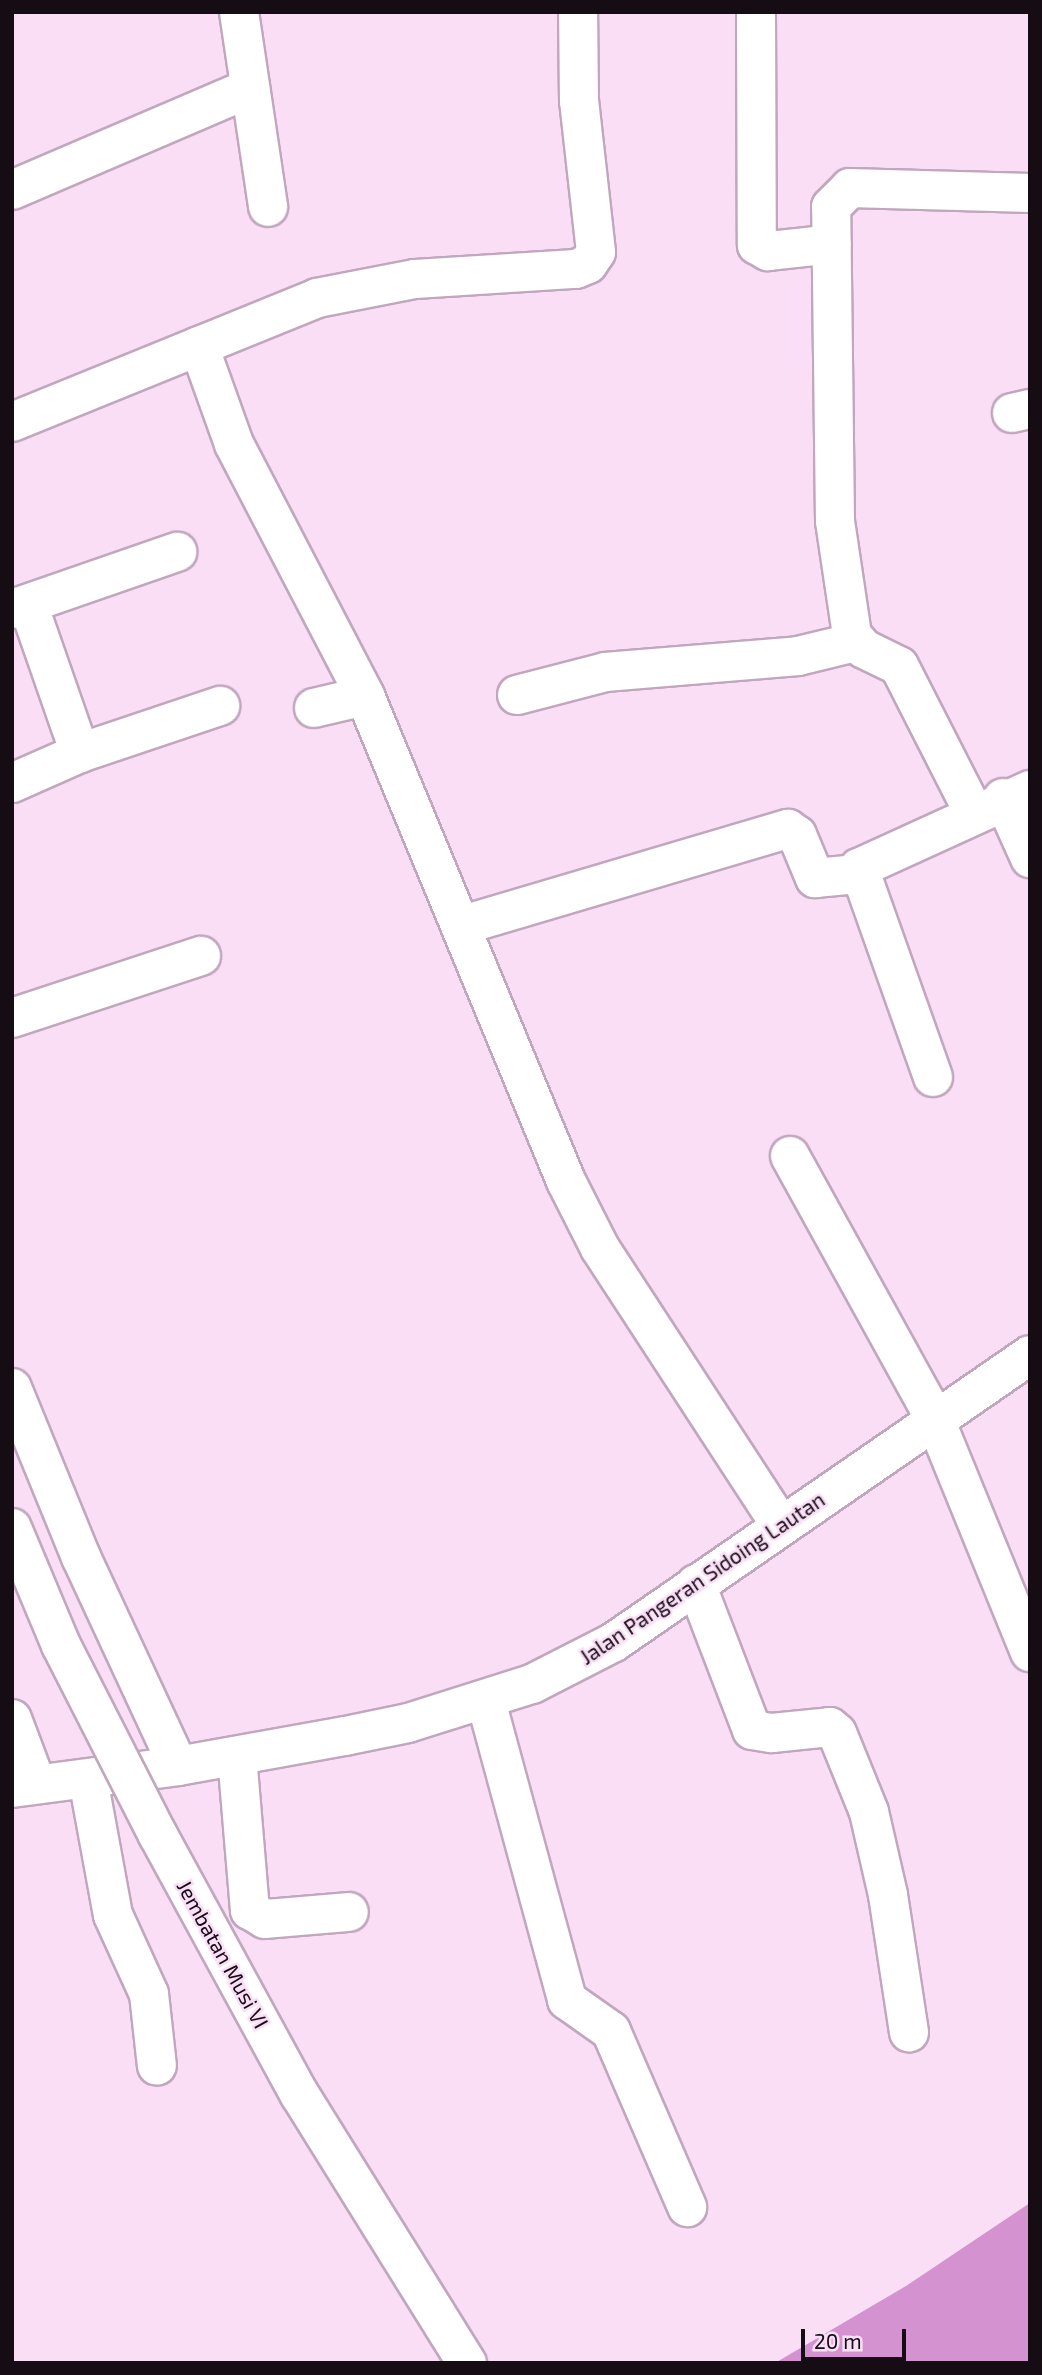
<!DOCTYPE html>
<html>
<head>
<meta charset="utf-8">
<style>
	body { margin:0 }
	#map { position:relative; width:1042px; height:2375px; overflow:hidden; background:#f9def6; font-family:"Exo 2",sans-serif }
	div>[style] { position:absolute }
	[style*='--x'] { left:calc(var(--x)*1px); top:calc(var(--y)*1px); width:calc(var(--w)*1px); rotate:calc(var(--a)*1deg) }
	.water>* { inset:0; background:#d492d0 }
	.roads { filter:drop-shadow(2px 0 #c1a7be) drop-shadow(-2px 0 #c1a7be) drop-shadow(0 2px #c1a7be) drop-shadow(0 -2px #c1a7be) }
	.street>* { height:38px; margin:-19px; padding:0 19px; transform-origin:19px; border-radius:19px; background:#fff }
	.secondary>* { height:38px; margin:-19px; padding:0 19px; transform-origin:19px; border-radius:19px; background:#fff }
	.bridges { filter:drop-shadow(2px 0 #c1a7be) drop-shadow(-2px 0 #c1a7be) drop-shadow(0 2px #c1a7be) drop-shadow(0 -2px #c1a7be) }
	.secondary-bridge>* { height:38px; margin:-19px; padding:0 19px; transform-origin:19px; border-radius:19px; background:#fff }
	span { translate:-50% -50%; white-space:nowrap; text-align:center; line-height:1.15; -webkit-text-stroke:5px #f9def6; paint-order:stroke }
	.street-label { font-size:21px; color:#150c14 }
	.frame { position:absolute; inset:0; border:14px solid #150c14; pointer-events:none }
	.scale { position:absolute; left:801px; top:2329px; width:105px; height:32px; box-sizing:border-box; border:4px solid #150c14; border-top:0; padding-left:9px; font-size:21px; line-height:24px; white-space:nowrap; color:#150c14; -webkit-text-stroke:5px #f9def6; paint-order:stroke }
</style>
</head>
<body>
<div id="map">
	<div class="water">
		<i style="clip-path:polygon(1030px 2203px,1030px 2363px,775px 2363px,906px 2286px)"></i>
	</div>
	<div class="roads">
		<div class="street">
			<i style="--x:239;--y:12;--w:197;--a:81.5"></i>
			<i style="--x:756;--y:12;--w:233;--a:89.8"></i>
			<i style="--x:757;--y:245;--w:13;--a:29"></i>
			<i style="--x:768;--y:251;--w:64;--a:-6.2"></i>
			<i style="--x:12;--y:190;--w:259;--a:-23.2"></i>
			<i style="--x:199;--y:346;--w:104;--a:70.3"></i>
			<i style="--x:234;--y:444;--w:284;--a:62.5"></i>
			<i style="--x:365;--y:696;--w:525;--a:67.49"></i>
			<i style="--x:566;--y:1181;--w:75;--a:63.1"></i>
			<i style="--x:600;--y:1248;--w:330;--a:56.9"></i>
			<i style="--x:1012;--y:413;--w:18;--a:-13"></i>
			<i style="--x:12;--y:422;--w:329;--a:-22.1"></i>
			<i style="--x:317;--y:298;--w:100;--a:-11"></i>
			<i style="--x:415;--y:279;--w:161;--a:-3.6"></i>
			<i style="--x:576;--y:269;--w:13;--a:-23"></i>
			<i style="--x:588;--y:264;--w:14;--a:-56"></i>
			<i style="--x:596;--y:252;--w:152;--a:-96.4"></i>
			<i style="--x:579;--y:101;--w:89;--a:-90.6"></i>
			<i style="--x:28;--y:604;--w:158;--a:70.8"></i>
			<i style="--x:12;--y:609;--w:175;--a:-19.1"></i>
			<i style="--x:517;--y:695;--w:91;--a:-14.6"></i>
			<i style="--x:605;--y:672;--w:194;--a:-4.7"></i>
			<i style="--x:798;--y:656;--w:60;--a:-13.6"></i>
			<i style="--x:314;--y:708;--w:52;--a:-13.2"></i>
			<i style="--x:12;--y:783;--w:74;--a:-23.8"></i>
			<i style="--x:80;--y:753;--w:148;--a:-18.6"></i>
			<i style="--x:1003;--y:798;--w:66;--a:65.8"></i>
			<i style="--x:974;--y:813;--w:165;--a:-117"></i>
			<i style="--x:899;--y:666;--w:39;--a:-154"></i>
			<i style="--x:864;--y:649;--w:18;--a:-131"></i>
			<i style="--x:852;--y:635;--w:115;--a:-98.5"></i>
			<i style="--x:835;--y:521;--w:314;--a:-90.7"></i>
			<i style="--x:831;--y:207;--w:27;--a:-45"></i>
			<i style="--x:850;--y:188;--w:180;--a:1.6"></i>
			<i style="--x:463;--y:925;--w:339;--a:-16.5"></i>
			<i style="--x:788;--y:829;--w:11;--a:34"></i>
			<i style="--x:797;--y:835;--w:47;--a:67.3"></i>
			<i style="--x:815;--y:878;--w:43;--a:-5.3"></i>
			<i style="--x:12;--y:1018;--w:199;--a:-18.2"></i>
			<i style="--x:933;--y:1077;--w:222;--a:-109.5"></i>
			<i style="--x:859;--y:868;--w:188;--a:-24.5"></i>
			<i style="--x:790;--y:1156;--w:298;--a:61.1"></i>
			<i style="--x:934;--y:1417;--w:254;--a:67.8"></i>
			<i style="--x:696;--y:1584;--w:156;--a:69"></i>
			<i style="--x:752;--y:1730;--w:20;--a:9"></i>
			<i style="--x:772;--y:1733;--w:58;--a:-5.9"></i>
			<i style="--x:830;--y:1727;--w:9;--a:41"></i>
			<i style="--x:837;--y:1733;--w:85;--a:67.9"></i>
			<i style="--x:869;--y:1812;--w:85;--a:77.1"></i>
			<i style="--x:888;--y:1895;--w:139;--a:81.3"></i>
			<i style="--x:486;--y:1701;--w:310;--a:74.8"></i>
			<i style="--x:567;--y:2000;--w:54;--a:35.2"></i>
			<i style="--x:611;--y:2031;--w:192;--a:66.6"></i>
			<i style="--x:237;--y:1756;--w:155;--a:85.2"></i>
			<i style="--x:250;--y:1910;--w:17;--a:31"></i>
			<i style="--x:265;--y:1919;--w:84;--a:-4.8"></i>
			<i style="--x:88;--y:1779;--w:138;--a:79.6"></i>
			<i style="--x:113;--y:1915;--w:87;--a:65.5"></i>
			<i style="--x:149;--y:1994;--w:72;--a:83.7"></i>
		</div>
		<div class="secondary">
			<i style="--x:12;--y:1388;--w:183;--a:67.8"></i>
			<i style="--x:81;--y:1557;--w:230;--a:65.1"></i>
			<i style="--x:12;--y:1719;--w:68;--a:69.4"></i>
			<i style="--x:12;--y:1788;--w:167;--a:-7.5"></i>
			<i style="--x:178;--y:1766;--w:170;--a:-10.2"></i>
			<i style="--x:345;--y:1736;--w:64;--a:-11.7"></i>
			<i style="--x:408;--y:1723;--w:130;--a:-17.5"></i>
			<i style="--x:532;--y:1684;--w:92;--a:-27.1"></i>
			<i style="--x:614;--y:1642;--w:505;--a:-34.6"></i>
		</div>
	</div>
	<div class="bridges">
		<div class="secondary-bridge">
			<i style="--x:12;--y:1528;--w:127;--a:67.3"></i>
			<i style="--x:61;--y:1645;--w:213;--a:63"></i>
			<i style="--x:158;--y:1835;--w:296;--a:61.4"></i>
			<i style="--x:300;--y:2095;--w:316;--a:58.1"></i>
		</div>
	</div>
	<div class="street-label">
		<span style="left:702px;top:1578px;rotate:-34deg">Jalan Pangeran Sidoing Lautan</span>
		<span style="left:223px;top:1954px;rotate:61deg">Jembatan Musi VI</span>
	</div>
	<div class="frame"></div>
	<div class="scale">20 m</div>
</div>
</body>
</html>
